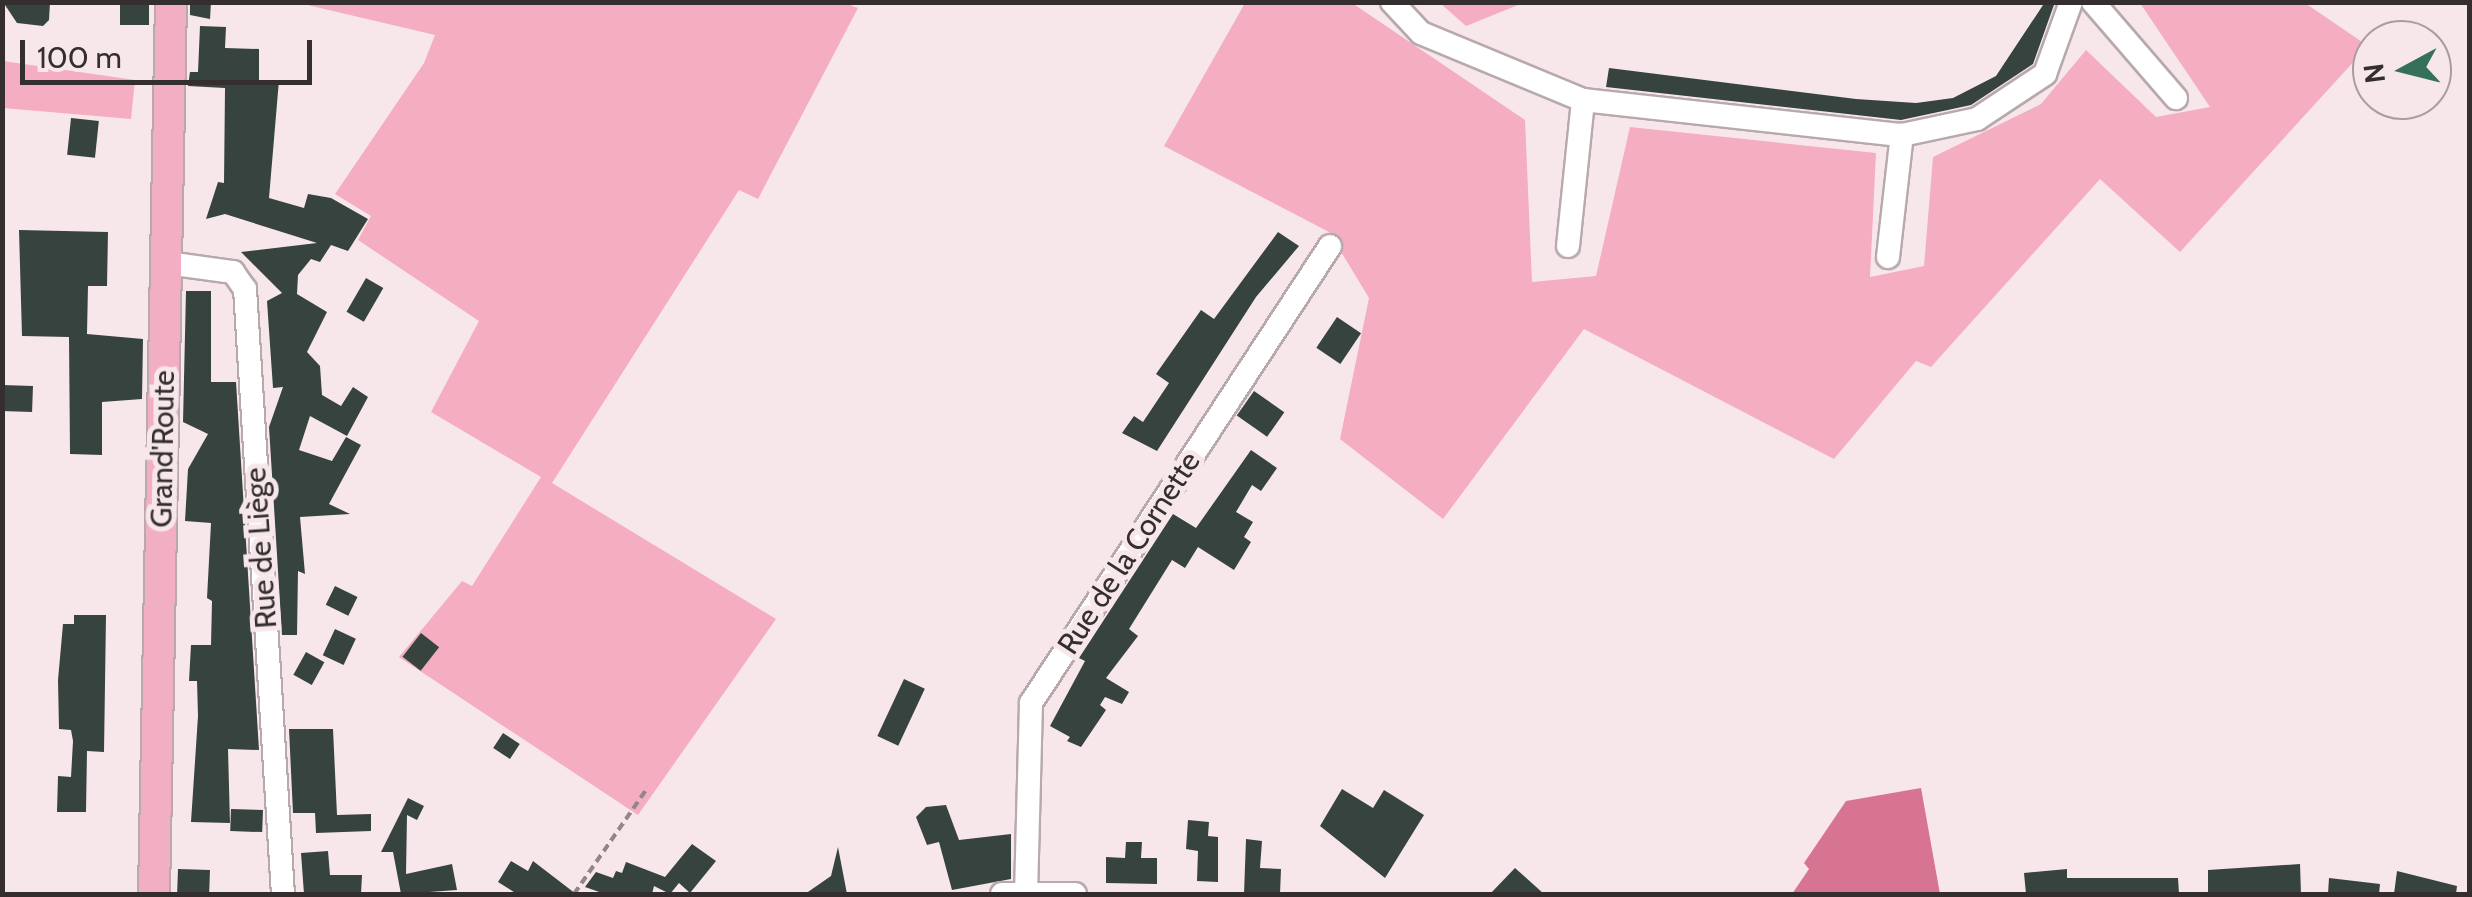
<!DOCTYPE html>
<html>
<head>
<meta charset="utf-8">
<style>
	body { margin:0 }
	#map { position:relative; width:2472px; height:897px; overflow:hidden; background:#f7e7eb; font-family:Cabin,sans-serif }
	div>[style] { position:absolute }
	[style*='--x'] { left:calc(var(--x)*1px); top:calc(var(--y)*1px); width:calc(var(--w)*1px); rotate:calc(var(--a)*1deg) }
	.green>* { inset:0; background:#f5adc1 }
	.water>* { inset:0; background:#d77492 }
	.building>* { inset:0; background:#37433e; transform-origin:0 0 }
	.path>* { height:4px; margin-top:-2px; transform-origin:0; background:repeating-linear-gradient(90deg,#918689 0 8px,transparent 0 13px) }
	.roads { filter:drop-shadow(2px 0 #b7a9ac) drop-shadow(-2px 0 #b7a9ac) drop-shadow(0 2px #b7a9ac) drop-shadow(0 -2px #b7a9ac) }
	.minor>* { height:22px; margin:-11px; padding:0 11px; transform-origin:11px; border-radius:11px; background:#fff }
	.major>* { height:30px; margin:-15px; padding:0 15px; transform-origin:15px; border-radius:15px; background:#f2afc4 }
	span { translate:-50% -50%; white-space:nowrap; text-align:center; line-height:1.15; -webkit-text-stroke:10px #f7e7eb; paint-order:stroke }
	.street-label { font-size:30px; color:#342e2f }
	.frame { position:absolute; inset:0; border:5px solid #342e2f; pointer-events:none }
	.north { position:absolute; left:2352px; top:20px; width:100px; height:100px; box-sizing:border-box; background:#f7e7eb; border:2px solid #a99da0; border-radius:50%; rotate:263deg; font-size:28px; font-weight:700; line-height:40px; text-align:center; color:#342e2f }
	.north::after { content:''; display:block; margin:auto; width:35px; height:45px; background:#35715a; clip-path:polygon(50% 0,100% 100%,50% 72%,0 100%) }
	.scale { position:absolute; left:20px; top:40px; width:292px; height:45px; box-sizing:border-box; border:5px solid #342e2f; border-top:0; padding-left:12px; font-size:30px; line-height:35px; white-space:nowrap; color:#342e2f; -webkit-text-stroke:8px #f7e7eb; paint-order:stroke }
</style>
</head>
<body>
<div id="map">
	<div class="green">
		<i style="clip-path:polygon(842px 2px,858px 8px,758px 199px,739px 190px,552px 483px,776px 619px,638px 815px,399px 657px,462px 581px,472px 586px,541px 477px,431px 412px,479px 321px,358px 240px,371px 216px,335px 194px,424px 63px,435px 35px,299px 3px)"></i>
		<i style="clip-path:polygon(1245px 3px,1352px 3px,1525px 120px,1532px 282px,1596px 276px,1630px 127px,1876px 153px,1870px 277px,1924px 266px,1933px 157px,2041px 104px,2086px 50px,2156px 117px,2210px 107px,2140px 3px,2305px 3px,2368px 46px,2180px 252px,2100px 179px,1931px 367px,1916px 361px,1834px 459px,1584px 329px,1443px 519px,1340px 439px,1369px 298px,1329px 232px,1164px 146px)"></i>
		<i style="clip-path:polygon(1440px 3px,1523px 3px,1466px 26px)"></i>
		<i style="clip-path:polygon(3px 61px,135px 80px,131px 119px,3px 108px)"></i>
	</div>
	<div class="water">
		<i style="clip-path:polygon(1921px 788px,1940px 894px,1792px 894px,1809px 869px,1804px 863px,1846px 801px)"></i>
	</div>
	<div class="building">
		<i style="clip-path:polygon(3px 2px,50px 2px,49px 20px,43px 26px,17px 23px)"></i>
		<i style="left:120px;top:2px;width:29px;height:23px"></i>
		<i style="clip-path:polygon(190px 2px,211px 2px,210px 19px,190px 15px)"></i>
		<i style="clip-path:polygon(2045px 2px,2055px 2px,2033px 64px,1971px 105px,1901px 120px,1606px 87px,1609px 68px,1856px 99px,1916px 103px,1953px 98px,1996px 76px)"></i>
		<i style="clip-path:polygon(200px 26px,226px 27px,225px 48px,259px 49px,259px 80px,279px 80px,269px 198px,304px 208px,308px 194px,331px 198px,368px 219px,348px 251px,331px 245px,320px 262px,311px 259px,298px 275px,297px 294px,327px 312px,307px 352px,320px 366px,322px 395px,341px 406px,353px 387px,368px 397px,347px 436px,310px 416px,299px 450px,332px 461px,346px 437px,361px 445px,329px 504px,350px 514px,300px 517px,305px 574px,298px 571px,297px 635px,282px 635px,269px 427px,283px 387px,273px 388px,267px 301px,282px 293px,241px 252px,317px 243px,225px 214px,206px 219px,218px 182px,224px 183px,225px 88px,188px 86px,190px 72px,198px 72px)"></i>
		<i style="left:71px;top:118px;width:28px;height:37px;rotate:6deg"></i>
		<i style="clip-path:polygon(19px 230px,108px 232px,107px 286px,88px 286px,87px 334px,143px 339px,142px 399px,102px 402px,102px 455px,70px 454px,69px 337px,22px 336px)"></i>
		<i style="clip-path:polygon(1278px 232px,1299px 246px,1256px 297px,1157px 451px,1122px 433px,1134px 416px,1143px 422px,1169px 383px,1156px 374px,1201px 310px,1214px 319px)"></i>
		<i style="left:366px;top:278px;width:20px;height:39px;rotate:30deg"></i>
		<i style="clip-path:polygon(186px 291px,211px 291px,211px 382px,236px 382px,259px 750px,228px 749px,230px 823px,191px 822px,198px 716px,197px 681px,189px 681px,191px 645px,211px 645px,212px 601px,207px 598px,211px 523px,185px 521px,188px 469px,208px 434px,183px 422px)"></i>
		<i style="left:1337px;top:317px;width:29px;height:37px;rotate:34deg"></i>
		<i style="left:2px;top:385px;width:31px;height:26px;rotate:2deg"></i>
		<i style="left:1254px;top:391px;width:37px;height:30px;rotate:35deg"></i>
		<i style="clip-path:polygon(1251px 450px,1277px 468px,1261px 491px,1252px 485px,1236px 512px,1253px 522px,1244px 537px,1251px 542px,1234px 570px,1198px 547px,1185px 568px,1172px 560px,1129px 629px,1138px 636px,1106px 678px,1129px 692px,1122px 704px,1105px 697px,1100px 705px,1106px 710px,1081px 747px,1067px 741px,1070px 737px,1050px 726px,1085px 661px,1079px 658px,1173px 514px,1196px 528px)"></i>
		<i style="left:335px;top:586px;width:25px;height:21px;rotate:26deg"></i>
		<i style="clip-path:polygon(74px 615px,106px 615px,104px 752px,87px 751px,86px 812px,57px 812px,58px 776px,71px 777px,73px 741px,71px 730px,59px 729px,58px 680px,63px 624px,74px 624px)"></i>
		<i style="left:335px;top:629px;width:23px;height:29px;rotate:25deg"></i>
		<i style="left:421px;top:633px;width:23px;height:30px;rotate:38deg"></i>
		<i style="left:306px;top:652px;width:21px;height:26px;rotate:29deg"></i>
		<i style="left:904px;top:679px;width:23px;height:63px;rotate:25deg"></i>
		<i style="clip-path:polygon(289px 729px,333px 729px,337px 815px,371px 814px,371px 831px,316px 833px,315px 813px,293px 813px)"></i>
		<i style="left:503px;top:733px;width:20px;height:18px;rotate:33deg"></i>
		<i style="clip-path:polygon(1342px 789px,1373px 808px,1384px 790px,1424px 815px,1385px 878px,1320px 826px)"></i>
		<i style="clip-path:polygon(408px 798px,424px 806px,417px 820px,407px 815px,406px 874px,452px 864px,457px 890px,401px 894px,393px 852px,381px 852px)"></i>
		<i style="clip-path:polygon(946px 805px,959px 840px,1011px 834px,1011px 879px,952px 890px,939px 842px,927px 845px,916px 817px,926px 807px)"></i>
		<i style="left:231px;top:809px;width:32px;height:22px;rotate:2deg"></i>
		<i style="clip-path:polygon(1188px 820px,1209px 822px,1208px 836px,1218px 837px,1218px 882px,1197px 881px,1198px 851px,1186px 849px)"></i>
		<i style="clip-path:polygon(1246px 839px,1262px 841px,1260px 868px,1281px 869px,1280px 894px,1244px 894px)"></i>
		<i style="clip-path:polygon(1126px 842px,1142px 842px,1141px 858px,1157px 858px,1157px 884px,1106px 883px,1106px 857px,1125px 858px)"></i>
		<i style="clip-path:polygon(692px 844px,716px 861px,690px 893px,679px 883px,670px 894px,654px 886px,652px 894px,605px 894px,585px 887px,596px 872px,613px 878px,616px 871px,622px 873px,626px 862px,665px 877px)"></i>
		<i style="clip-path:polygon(838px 847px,847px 894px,805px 894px,831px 876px)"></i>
		<i style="clip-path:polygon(328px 851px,330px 875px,362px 875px,361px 894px,304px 894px,301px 853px)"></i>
		<i style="clip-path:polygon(511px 861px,528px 871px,533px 861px,576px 894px,517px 894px,498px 882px)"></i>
		<i style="clip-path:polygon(2300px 864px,2301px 894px,2208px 894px,2208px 870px)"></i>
		<i style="clip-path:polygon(1515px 868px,1544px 894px,1490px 894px)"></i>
		<i style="left:178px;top:869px;width:32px;height:25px;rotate:2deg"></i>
		<i style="clip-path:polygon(2067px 869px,2067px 878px,2178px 878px,2179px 894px,2026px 894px,2024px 873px)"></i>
		<i style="clip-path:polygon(2397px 871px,2457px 886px,2456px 894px,2394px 894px)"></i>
		<i style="clip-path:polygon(2329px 878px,2380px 884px,2379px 894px,2328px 894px)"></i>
	</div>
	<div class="path">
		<i style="--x:574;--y:894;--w:130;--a:-55.3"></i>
	</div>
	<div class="roads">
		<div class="minor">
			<i style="--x:1392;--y:2;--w:42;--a:46.9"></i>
			<i style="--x:1421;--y:33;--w:175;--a:22.5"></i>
			<i style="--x:1583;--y:100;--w:321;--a:6.3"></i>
			<i style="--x:1902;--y:135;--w:77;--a:-12"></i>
			<i style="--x:1977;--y:119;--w:82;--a:-33.5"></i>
			<i style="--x:2045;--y:74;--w:77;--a:-70.1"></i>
			<i style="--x:2093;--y:2;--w:127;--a:49.2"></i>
			<i style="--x:1568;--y:246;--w:147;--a:-84.1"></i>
			<i style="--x:1888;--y:257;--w:123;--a:-83.5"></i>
			<i style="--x:167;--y:263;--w:67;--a:7.8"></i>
			<i style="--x:233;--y:272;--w:21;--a:55"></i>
			<i style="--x:245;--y:289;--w:606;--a:86.41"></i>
			<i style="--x:1002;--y:894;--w:73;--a:0"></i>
			<i style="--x:1026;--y:894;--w:191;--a:-88.5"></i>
			<i style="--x:1031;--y:703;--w:546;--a:-56.8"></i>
		</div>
		<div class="major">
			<i style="--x:154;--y:894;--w:892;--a:-88.91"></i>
		</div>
	</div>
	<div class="street-label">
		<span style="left:163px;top:449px;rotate:-89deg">Grand'Route</span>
		<span style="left:261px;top:548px;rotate:-94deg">Rue de Liège</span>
		<span style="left:1129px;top:553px;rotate:-57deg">Rue de la Cornette</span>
	</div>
	<div class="frame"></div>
	<div class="north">N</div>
	<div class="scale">100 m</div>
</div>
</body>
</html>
